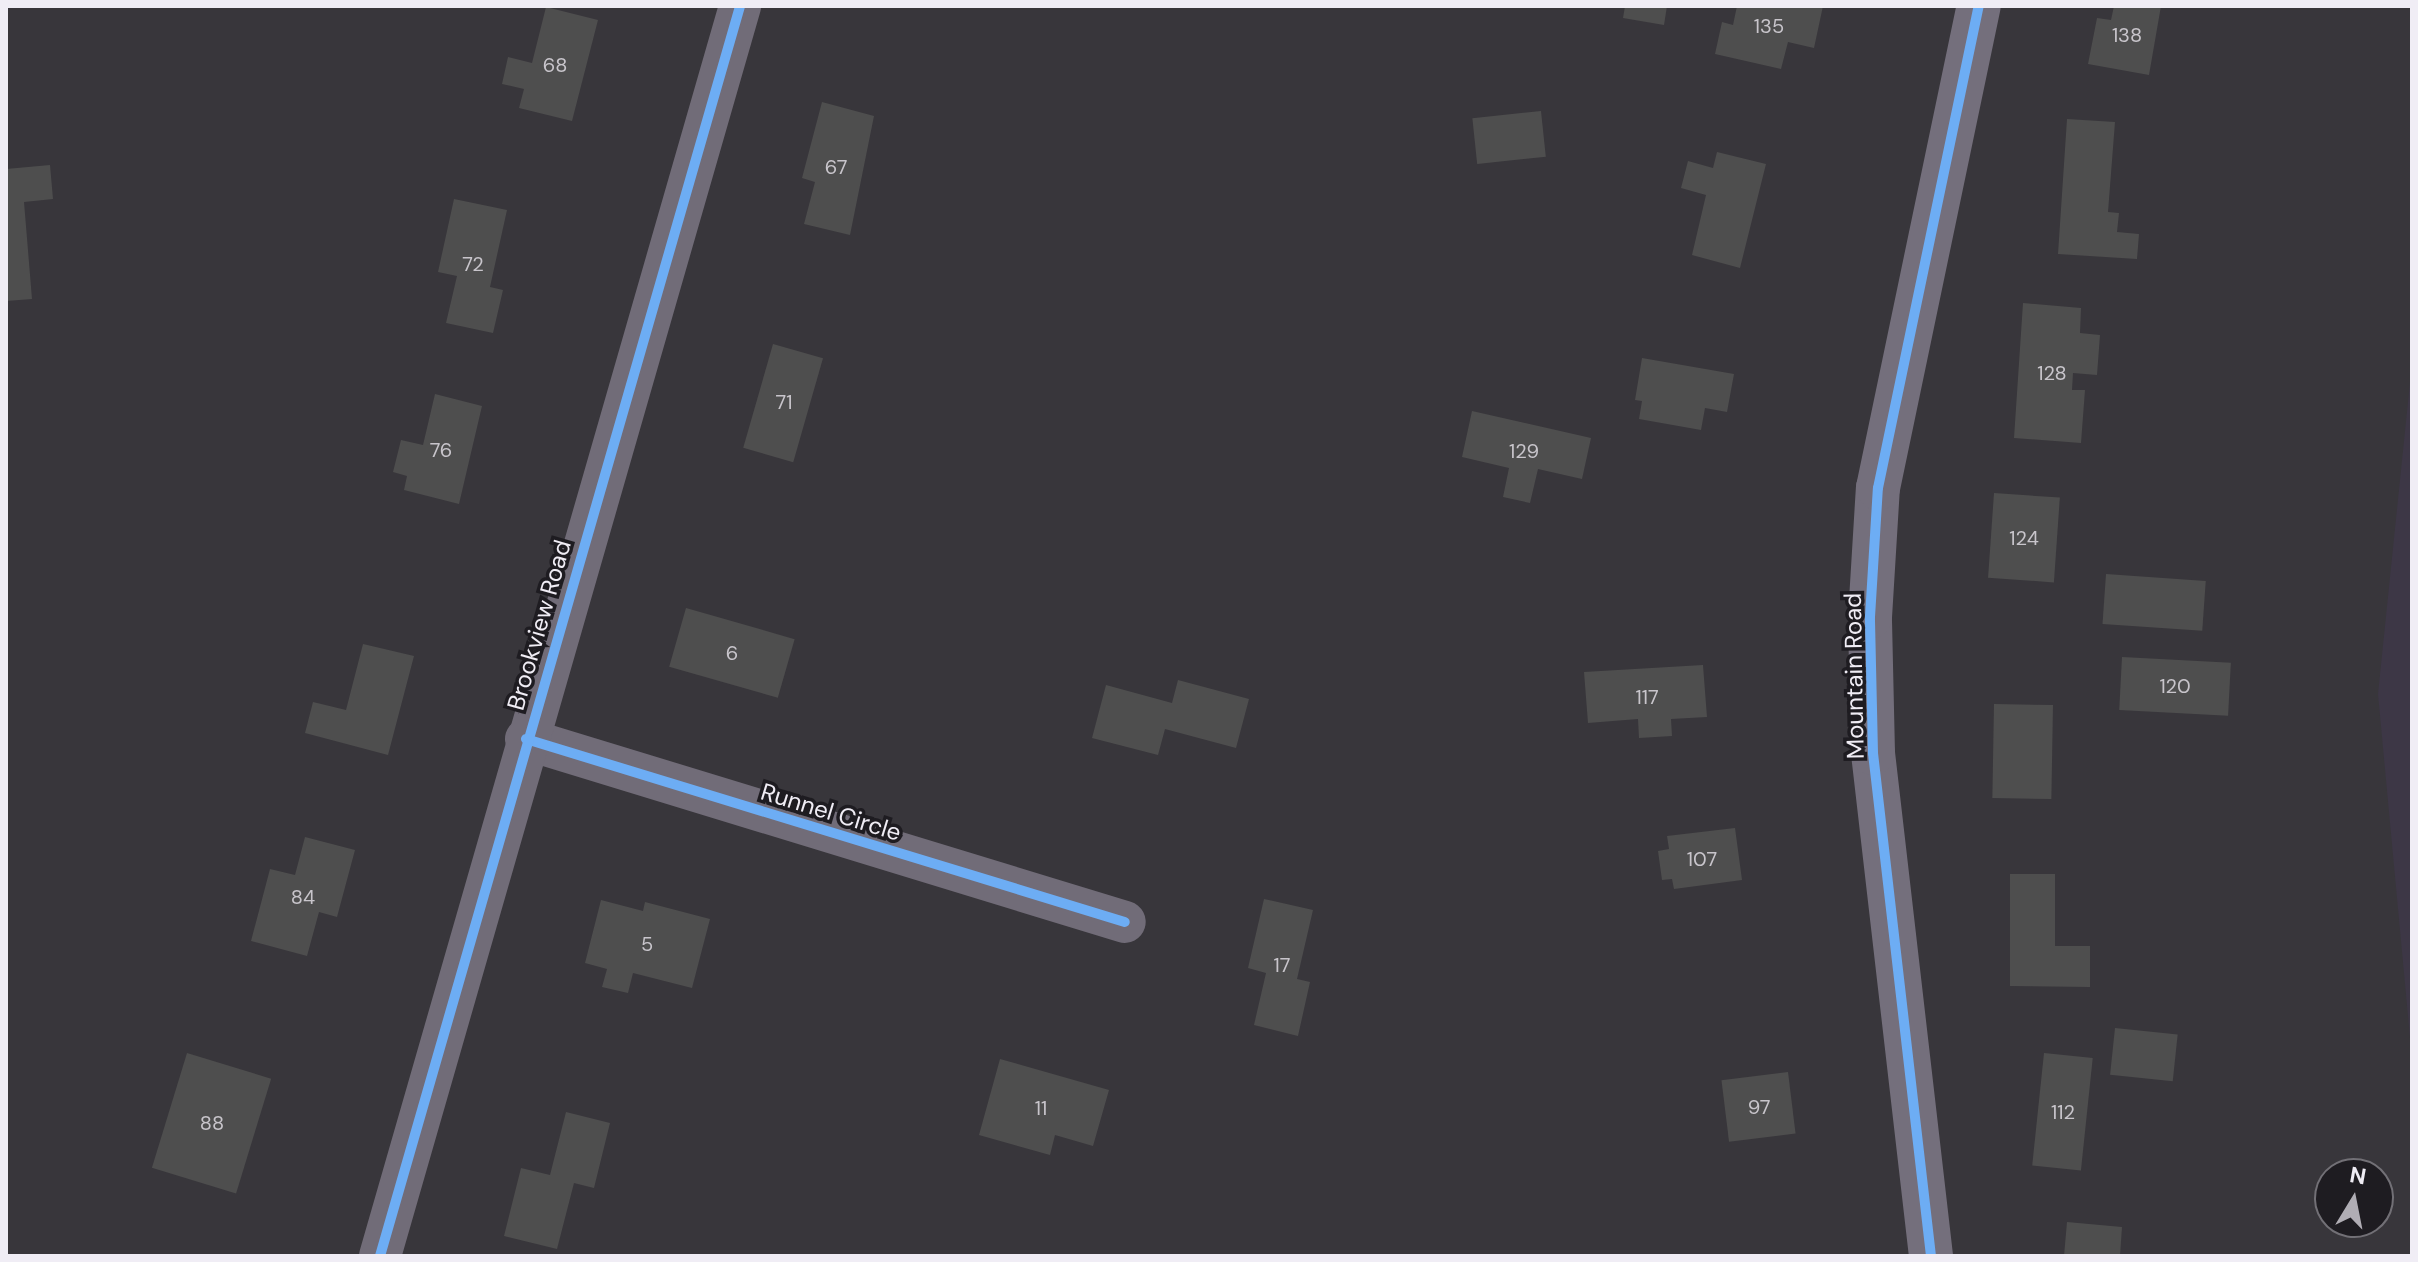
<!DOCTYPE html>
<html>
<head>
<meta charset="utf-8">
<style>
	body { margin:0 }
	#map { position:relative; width:2418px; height:1262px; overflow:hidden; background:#38363b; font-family:"DM Sans",sans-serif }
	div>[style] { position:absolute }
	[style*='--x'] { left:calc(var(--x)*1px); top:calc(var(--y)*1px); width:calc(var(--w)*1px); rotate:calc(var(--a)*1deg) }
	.built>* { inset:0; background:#3d3746 }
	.building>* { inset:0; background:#4e4e4e; transform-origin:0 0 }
	.street>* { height:42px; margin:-21px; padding:0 21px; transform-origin:21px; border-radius:21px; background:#716c78 }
	.secondary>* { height:44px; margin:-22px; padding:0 22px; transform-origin:22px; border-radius:22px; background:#746f7c }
	.cycleway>* { height:10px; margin:-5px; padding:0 5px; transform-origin:5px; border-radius:5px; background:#6dadf4 }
	span { translate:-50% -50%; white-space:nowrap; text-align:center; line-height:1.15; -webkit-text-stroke:7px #1e1c21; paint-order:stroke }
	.number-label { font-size:20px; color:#c8c5cb }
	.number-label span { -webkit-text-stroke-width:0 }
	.street-label { font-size:24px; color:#f0edf5 }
	.frame { position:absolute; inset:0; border:8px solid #f0edf5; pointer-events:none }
	.north { position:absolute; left:2314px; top:1158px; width:80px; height:80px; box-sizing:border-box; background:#1e1c21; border:2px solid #727076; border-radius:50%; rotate:10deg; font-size:22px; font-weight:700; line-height:32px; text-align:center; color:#f0edf5 }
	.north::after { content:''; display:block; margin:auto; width:28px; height:36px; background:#b0adb4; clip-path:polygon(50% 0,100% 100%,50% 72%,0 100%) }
</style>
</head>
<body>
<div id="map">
	<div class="built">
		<i style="clip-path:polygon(2412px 363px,2412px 1059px,2378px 694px)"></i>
	</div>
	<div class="building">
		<i style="clip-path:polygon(1625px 6px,1667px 6px,1664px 25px,1623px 18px)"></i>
		<i style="clip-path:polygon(1737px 6px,1823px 6px,1814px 48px,1788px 42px,1781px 69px,1715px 54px,1722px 22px,1733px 25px)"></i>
		<i style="clip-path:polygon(2114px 6px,2161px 6px,2149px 75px,2088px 64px,2097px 18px,2111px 20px)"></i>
		<i style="clip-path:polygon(546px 7px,598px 20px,572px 121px,519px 108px,524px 89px,502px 84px,508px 57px,532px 63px)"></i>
		<i style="clip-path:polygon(822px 102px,874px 116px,850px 235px,804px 224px,815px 182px,802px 178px)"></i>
		<i style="left:1541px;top:111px;width:46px;height:69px;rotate:84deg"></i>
		<i style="clip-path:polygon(2067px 119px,2115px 122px,2108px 212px,2119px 213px,2117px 232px,2139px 234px,2137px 259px,2058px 254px)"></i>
		<i style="clip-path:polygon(1717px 152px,1766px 164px,1740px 268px,1692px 255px,1706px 195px,1681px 188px,1688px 161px,1713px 168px)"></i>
		<i style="clip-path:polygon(50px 165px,53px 199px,24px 202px,32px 299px,6px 301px,6px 169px)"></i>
		<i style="clip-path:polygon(454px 199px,507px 210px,490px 287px,503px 290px,493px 333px,446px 323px,457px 276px,438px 272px)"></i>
		<i style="clip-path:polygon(2023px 303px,2081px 308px,2080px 333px,2100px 335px,2097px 375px,2073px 373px,2072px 390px,2085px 390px,2081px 443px,2014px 438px)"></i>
		<i style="left:773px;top:344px;width:52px;height:108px;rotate:16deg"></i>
		<i style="clip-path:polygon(1642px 358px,1734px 374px,1727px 412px,1705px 408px,1701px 430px,1639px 419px,1642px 401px,1635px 400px)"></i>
		<i style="clip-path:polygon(435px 394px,482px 406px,459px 504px,404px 490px,407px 476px,393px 472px,401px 440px,423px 445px)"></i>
		<i style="clip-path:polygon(1472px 411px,1591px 438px,1582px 479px,1538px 469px,1530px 503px,1503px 497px,1509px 468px,1462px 457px)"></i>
		<i style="left:1994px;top:493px;width:66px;height:85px;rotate:4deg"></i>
		<i style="left:2106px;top:574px;width:100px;height:50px;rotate:4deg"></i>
		<i style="left:686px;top:608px;width:113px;height:61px;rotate:16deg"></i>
		<i style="clip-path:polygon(363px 644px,414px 656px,388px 755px,305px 733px,313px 702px,346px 710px)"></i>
		<i style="left:2122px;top:657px;width:109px;height:53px;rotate:3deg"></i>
		<i style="clip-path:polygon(1703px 665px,1707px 717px,1671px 719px,1672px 736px,1639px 738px,1638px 719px,1588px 723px,1584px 672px)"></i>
		<i style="clip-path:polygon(1178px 680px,1249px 699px,1236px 748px,1165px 729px,1158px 755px,1092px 738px,1106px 685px,1172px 703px)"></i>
		<i style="left:1994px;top:704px;width:59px;height:94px;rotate:1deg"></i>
		<i style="clip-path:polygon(1735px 828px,1742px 880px,1674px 889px,1672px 879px,1662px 880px,1658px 851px,1669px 849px,1667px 836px)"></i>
		<i style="clip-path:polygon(305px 837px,355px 850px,337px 917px,319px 912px,307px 956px,251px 941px,270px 869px,295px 875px)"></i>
		<i style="clip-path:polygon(2010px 874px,2055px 874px,2055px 946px,2090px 946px,2090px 987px,2010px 986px)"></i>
		<i style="clip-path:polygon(1264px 899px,1313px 910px,1297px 979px,1310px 982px,1298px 1036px,1254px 1025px,1266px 973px,1248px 968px)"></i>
		<i style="clip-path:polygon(601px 900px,643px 911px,645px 902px,710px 919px,692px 988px,633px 973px,628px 993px,602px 987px,607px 969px,585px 963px)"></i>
		<i style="left:2115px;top:1028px;width:63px;height:47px;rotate:6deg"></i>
		<i style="left:187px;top:1053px;width:88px;height:120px;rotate:17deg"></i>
		<i style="left:2044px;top:1053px;width:49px;height:113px;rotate:6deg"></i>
		<i style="clip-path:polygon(1000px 1059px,1109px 1090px,1093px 1146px,1055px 1135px,1050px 1155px,979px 1135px)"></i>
		<i style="left:1788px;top:1072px;width:62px;height:67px;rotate:83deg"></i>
		<i style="clip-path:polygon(566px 1112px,610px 1123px,594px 1188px,574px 1183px,557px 1249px,504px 1236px,521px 1168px,550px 1175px)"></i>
		<i style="clip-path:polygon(2067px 1222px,2122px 1227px,2120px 1256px,2064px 1256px)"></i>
	</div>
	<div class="street">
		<i style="--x:526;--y:739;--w:626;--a:16.99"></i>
		<i style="--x:380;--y:1256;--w:1301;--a:-73.93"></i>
	</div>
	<div class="secondary">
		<i style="--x:1931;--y:1256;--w:506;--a:-96.58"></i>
		<i style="--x:1873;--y:753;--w:136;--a:-91.3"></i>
		<i style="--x:1870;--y:617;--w:129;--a:-86.5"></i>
		<i style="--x:1878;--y:488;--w:492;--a:-78.2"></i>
	</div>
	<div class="cycleway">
		<i style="--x:526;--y:739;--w:626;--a:16.99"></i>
		<i style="--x:380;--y:1256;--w:1301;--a:-73.93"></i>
		<i style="--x:1931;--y:1256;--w:506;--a:-96.58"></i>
		<i style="--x:1873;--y:753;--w:136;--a:-91.3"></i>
		<i style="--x:1870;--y:617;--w:129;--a:-86.5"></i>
		<i style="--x:1878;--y:488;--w:492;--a:-78.2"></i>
	</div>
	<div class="number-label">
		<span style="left:1769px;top:26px">135</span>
		<span style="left:2127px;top:35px">138</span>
		<span style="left:555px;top:65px">68</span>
		<span style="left:836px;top:167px">67</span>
		<span style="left:473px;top:264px">72</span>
		<span style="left:2052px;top:373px">128</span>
		<span style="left:784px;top:402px">71</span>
		<span style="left:441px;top:450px">76</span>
		<span style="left:1524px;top:451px">129</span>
		<span style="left:2024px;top:538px">124</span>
		<span style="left:732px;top:653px">6</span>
		<span style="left:2175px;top:686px">120</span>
		<span style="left:1647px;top:697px">117</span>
		<span style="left:1702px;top:859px">107</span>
		<span style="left:303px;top:897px">84</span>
		<span style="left:647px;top:944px">5</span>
		<span style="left:1282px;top:965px">17</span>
		<span style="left:1759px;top:1107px">97</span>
		<span style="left:1041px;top:1108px">11</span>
		<span style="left:2063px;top:1112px">112</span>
		<span style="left:212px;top:1123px">88</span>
	</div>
	<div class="street-label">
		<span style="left:539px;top:625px;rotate:-74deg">Brookview Road</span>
		<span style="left:1854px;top:676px;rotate:-91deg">Mountain Road</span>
		<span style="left:831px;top:812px;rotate:17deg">Runnel Circle</span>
	</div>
	<div class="frame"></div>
	<div class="north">N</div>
</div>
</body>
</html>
